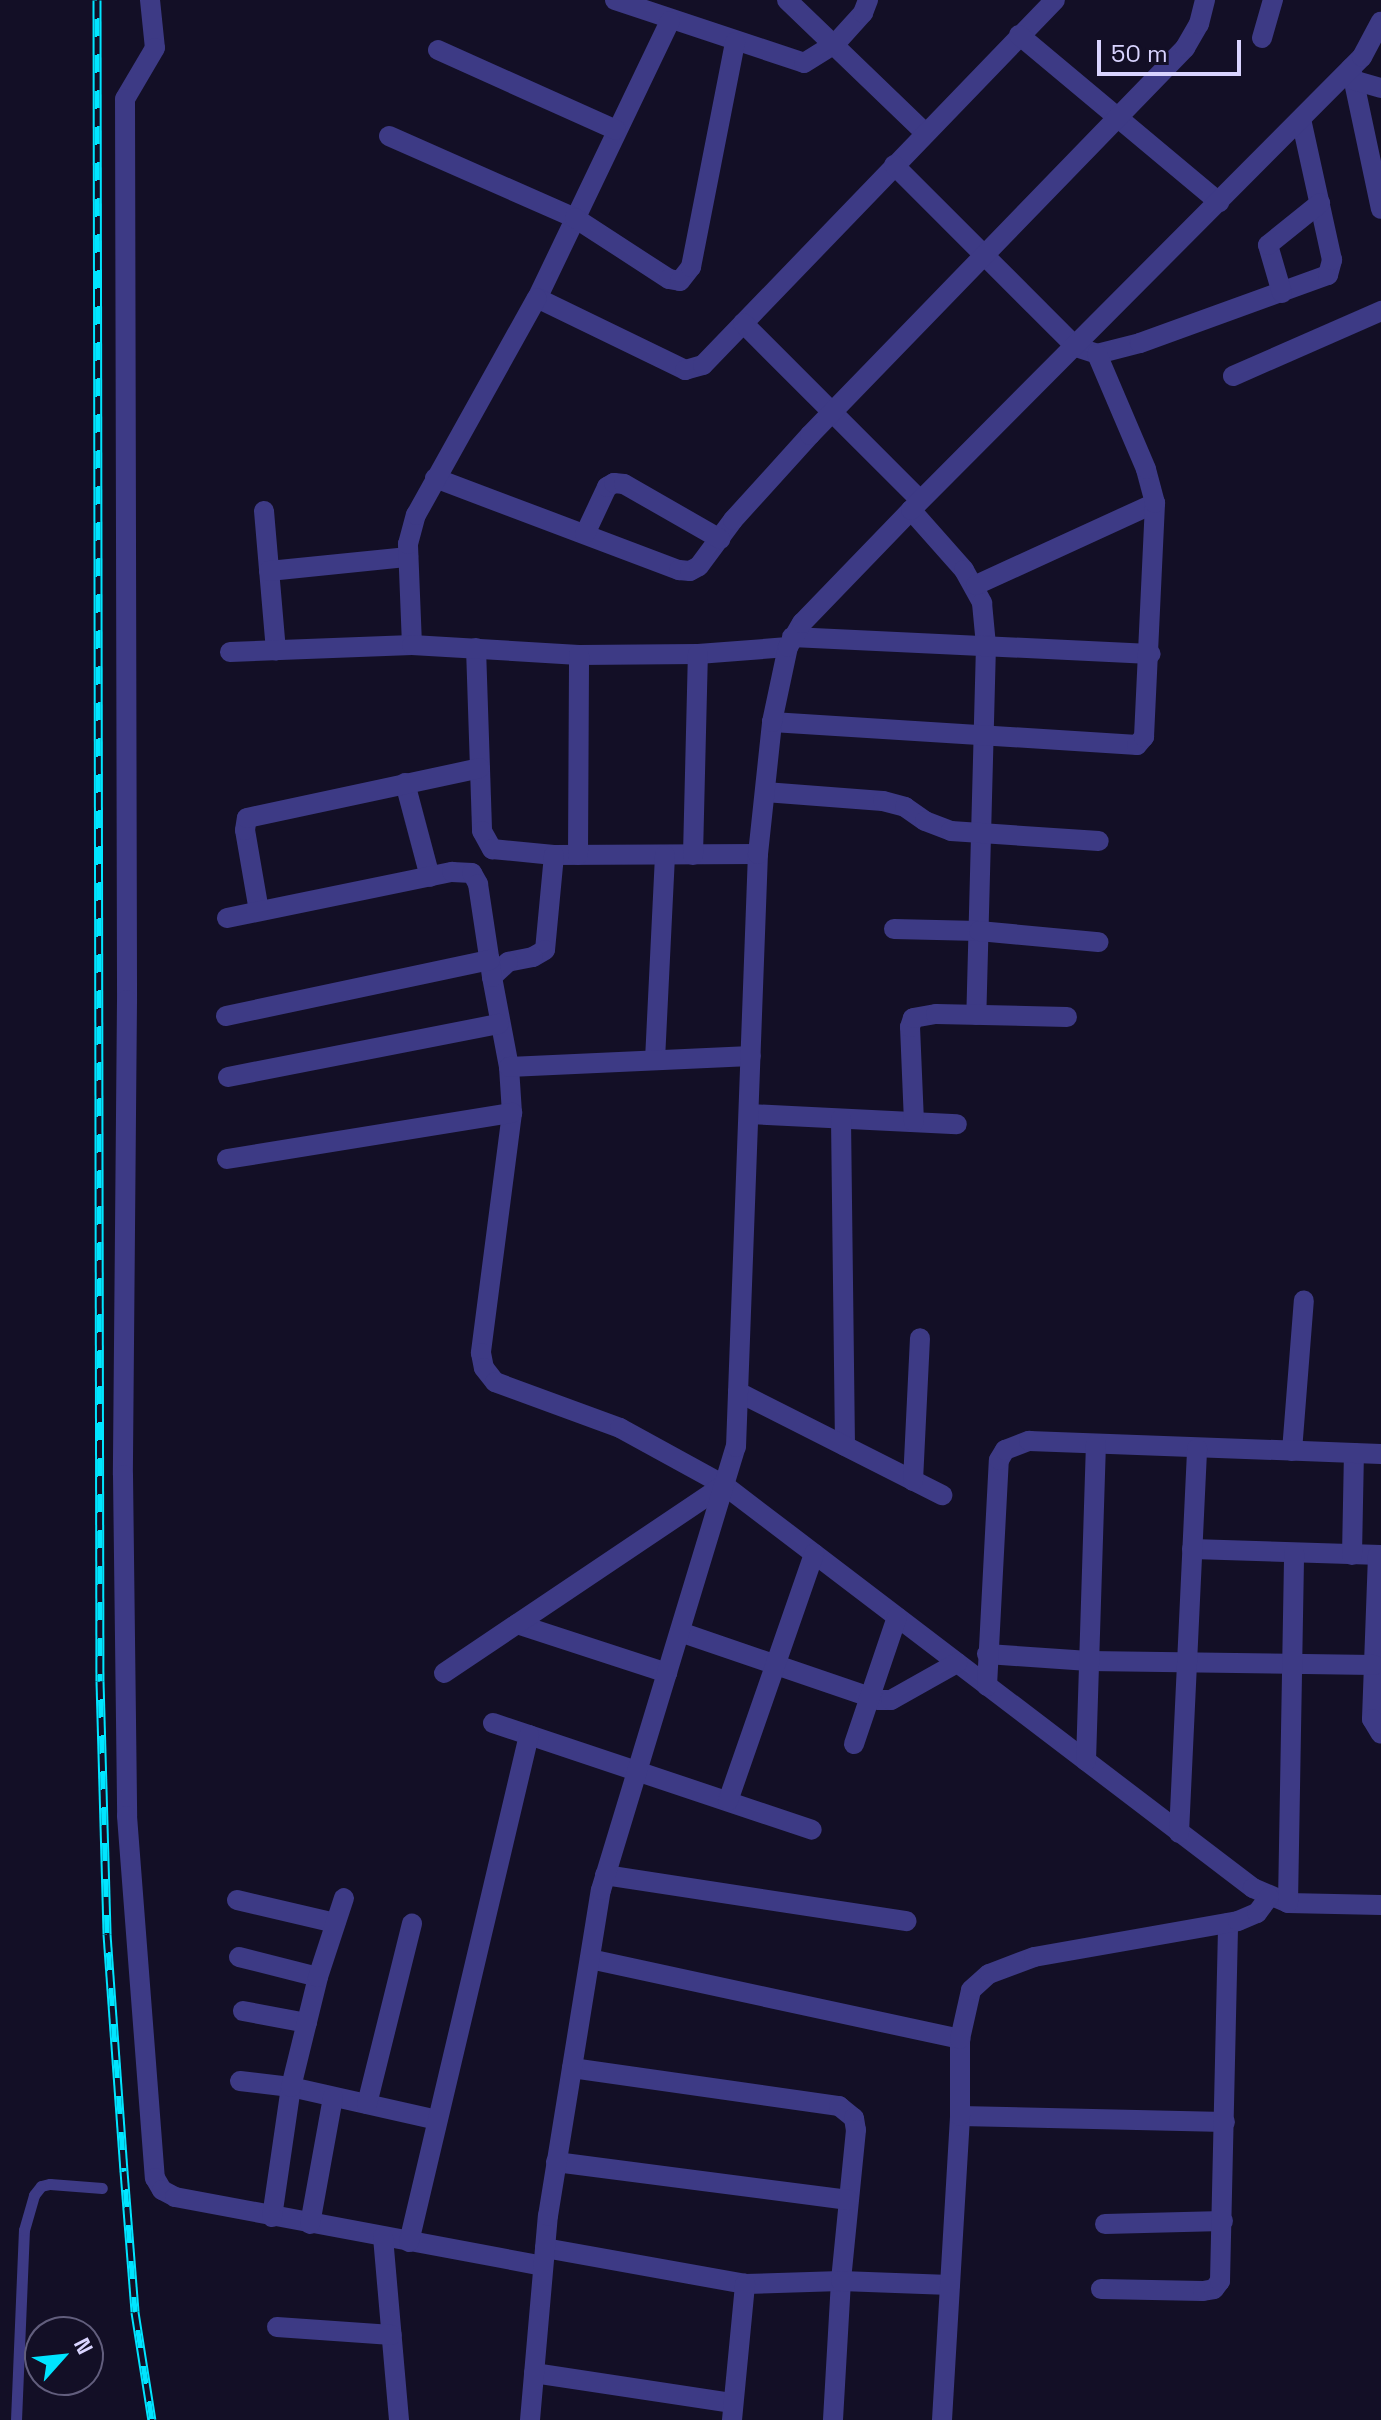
<!DOCTYPE html>
<html>
<head>
<meta charset="utf-8">
<style>
	body { margin:0 }
	#map { position:relative; width:1381px; height:2420px; overflow:hidden; background:#130f26; font-family:"Space Grotesk",sans-serif }
	div>[style] { position:absolute }
	[style*='--x'] { left:calc(var(--x)*1px); top:calc(var(--y)*1px); width:calc(var(--w)*1px); rotate:calc(var(--a)*1deg) }
	.lane>* { height:11px; margin:-5.5px; padding:0 5.5px; transform-origin:5.5px; border-radius:5.5px; background:#3d3a85 }
	.street>* { height:20px; margin:-10px; padding:0 10px; transform-origin:10px; border-radius:10px; background:#3d3a85 }
	.rail>* { height:9px; margin-top:-4.5px; transform-origin:0; background:repeating-linear-gradient(90deg,#130f26 0 18px,#00e5ff 0 36px); box-sizing:border-box; border-block:2px solid #00e5ff }
	span { translate:-50% -50%; white-space:nowrap; text-align:center; line-height:1.15; -webkit-text-stroke:6px #130f26; paint-order:stroke }
	.north { position:absolute; left:24px; top:2316px; width:80px; height:80px; box-sizing:border-box; background:#130f26; border:2px solid #625e7d; border-radius:50%; rotate:63deg; font-size:22px; font-weight:700; line-height:32px; text-align:center; color:#d9d4ff }
	.north::after { content:''; display:block; margin:auto; width:28px; height:36px; background:#00e5ff; clip-path:polygon(50% 0,100% 100%,50% 72%,0 100%) }
	.scale { position:absolute; left:1097px; top:40px; width:144px; height:36px; box-sizing:border-box; border:4px solid #d9d4ff; border-top:0; padding-left:10px; font-size:24px; line-height:28px; white-space:nowrap; color:#d9d4ff; -webkit-text-stroke:6px #130f26; paint-order:stroke }
</style>
</head>
<body>
<div id="map">
	<div class="lane">
		<i style="--x:16;--y:2420;--w:190;--a:-87.6"></i>
		<i style="--x:24;--y:2230;--w:36;--a:-74"></i>
		<i style="--x:34;--y:2195;--w:11;--a:-52"></i>
		<i style="--x:41;--y:2186;--w:9;--a:-13"></i>
		<i style="--x:50;--y:2184;--w:52;--a:4.4"></i>
	</div>
	<div class="street">
		<i style="--x:150;--y:0;--w:48;--a:84.1"></i>
		<i style="--x:155;--y:48;--w:59;--a:120.5"></i>
		<i style="--x:125;--y:99;--w:901;--a:89.87"></i>
		<i style="--x:127;--y:1000;--w:475;--a:90.5"></i>
		<i style="--x:123;--y:1475;--w:341;--a:89.3"></i>
		<i style="--x:127;--y:1816;--w:363;--a:85.6"></i>
		<i style="--x:155;--y:2178;--w:14;--a:60"></i>
		<i style="--x:162;--y:2190;--w:15;--a:28"></i>
		<i style="--x:175;--y:2197;--w:374;--a:10.6"></i>
		<i style="--x:615;--y:0;--w:199;--a:18.4"></i>
		<i style="--x:804;--y:63;--w:36;--a:-32"></i>
		<i style="--x:835;--y:44;--w:42;--a:-47.9"></i>
		<i style="--x:863;--y:13;--w:14;--a:-69"></i>
		<i style="--x:787;--y:0;--w:192;--a:43.9"></i>
		<i style="--x:670;--y:21;--w:307;--a:115.6"></i>
		<i style="--x:537;--y:298;--w:165;--a:25.9"></i>
		<i style="--x:685;--y:370;--w:19;--a:-16"></i>
		<i style="--x:703;--y:365;--w:507;--a:-46.04"></i>
		<i style="--x:1019;--y:35;--w:261;--a:39.9"></i>
		<i style="--x:1262;--y:38;--w:40;--a:-74"></i>
		<i style="--x:438;--y:50;--w:195;--a:24.2"></i>
		<i style="--x:1351;--y:68;--w:144;--a:78"></i>
		<i style="--x:1353;--y:80;--w:29;--a:16"></i>
		<i style="--x:389;--y:136;--w:203;--a:23.8"></i>
		<i style="--x:575;--y:218;--w:112;--a:33"></i>
		<i style="--x:669;--y:279;--w:11;--a:10"></i>
		<i style="--x:680;--y:281;--w:18;--a:-52"></i>
		<i style="--x:691;--y:267;--w:229;--a:-78.9"></i>
		<i style="--x:894;--y:165;--w:257;--a:45"></i>
		<i style="--x:1076;--y:347;--w:22;--a:18"></i>
		<i style="--x:1097;--y:354;--w:44;--a:-14.3"></i>
		<i style="--x:1140;--y:343;--w:200;--a:-19.9"></i>
		<i style="--x:1328;--y:275;--w:16;--a:-75"></i>
		<i style="--x:1332;--y:260;--w:144;--a:-102.4"></i>
		<i style="--x:1282;--y:293;--w:50;--a:-106.3"></i>
		<i style="--x:1268;--y:245;--w:67;--a:-38.9"></i>
		<i style="--x:743;--y:323;--w:250;--a:45"></i>
		<i style="--x:1233;--y:376;--w:162;--a:-23.7"></i>
		<i style="--x:435;--y:478;--w:261;--a:20.7"></i>
		<i style="--x:679;--y:570;--w:11;--a:5"></i>
		<i style="--x:690;--y:571;--w:10;--a:-29"></i>
		<i style="--x:699;--y:566;--w:57;--a:-53.5"></i>
		<i style="--x:733;--y:520;--w:115;--a:-47.8"></i>
		<i style="--x:810;--y:435;--w:539;--a:-45.9"></i>
		<i style="--x:1185;--y:48;--w:28;--a:-60"></i>
		<i style="--x:1199;--y:24;--w:25;--a:-76"></i>
		<i style="--x:911;--y:510;--w:80;--a:48.5"></i>
		<i style="--x:964;--y:570;--w:38;--a:61"></i>
		<i style="--x:982;--y:603;--w:42;--a:84.6"></i>
		<i style="--x:986;--y:645;--w:370;--a:91.5"></i>
		<i style="--x:264;--y:511;--w:140;--a:85.1"></i>
		<i style="--x:585;--y:534;--w:52;--a:-64.9"></i>
		<i style="--x:607;--y:487;--w:8;--a:-30"></i>
		<i style="--x:614;--y:483;--w:10;--a:6"></i>
		<i style="--x:624;--y:484;--w:111;--a:29.8"></i>
		<i style="--x:269;--y:571;--w:140;--a:-5.8"></i>
		<i style="--x:976;--y:585;--w:197;--a:-24.6"></i>
		<i style="--x:792;--y:637;--w:359;--a:2.7"></i>
		<i style="--x:412;--y:645;--w:101;--a:-92.3"></i>
		<i style="--x:408;--y:544;--w:30;--a:-75"></i>
		<i style="--x:416;--y:515;--w:248;--a:-60.9"></i>
		<i style="--x:476;--y:648;--w:183;--a:88.1"></i>
		<i style="--x:482;--y:831;--w:21;--a:61"></i>
		<i style="--x:492;--y:849;--w:62;--a:5.5"></i>
		<i style="--x:554;--y:855;--w:204;--a:-0.3"></i>
		<i style="--x:230;--y:652;--w:182;--a:-2.2"></i>
		<i style="--x:412;--y:645;--w:167;--a:3.4"></i>
		<i style="--x:579;--y:655;--w:119;--a:-0.5"></i>
		<i style="--x:698;--y:654;--w:90;--a:-4.4"></i>
		<i style="--x:772;--y:722;--w:366;--a:3.6"></i>
		<i style="--x:1137;--y:745;--w:11;--a:-49"></i>
		<i style="--x:1144;--y:737;--w:234;--a:-87.3"></i>
		<i style="--x:1155;--y:503;--w:35;--a:-105"></i>
		<i style="--x:1146;--y:469;--w:125;--a:-113.1"></i>
		<i style="--x:405;--y:783;--w:97;--a:75.1"></i>
		<i style="--x:765;--y:792;--w:118;--a:4.4"></i>
		<i style="--x:883;--y:801;--w:23;--a:15"></i>
		<i style="--x:905;--y:807;--w:24;--a:35"></i>
		<i style="--x:925;--y:821;--w:28;--a:21"></i>
		<i style="--x:951;--y:831;--w:148;--a:3.9"></i>
		<i style="--x:554;--y:855;--w:95;--a:95.4"></i>
		<i style="--x:545;--y:950;--w:14;--a:150"></i>
		<i style="--x:533;--y:957;--w:25;--a:169"></i>
		<i style="--x:508;--y:962;--w:22;--a:137"></i>
		<i style="--x:492;--y:977;--w:92;--a:79.3"></i>
		<i style="--x:509;--y:1067;--w:46;--a:86.3"></i>
		<i style="--x:512;--y:1113;--w:242;--a:97.4"></i>
		<i style="--x:481;--y:1353;--w:15;--a:79"></i>
		<i style="--x:484;--y:1368;--w:18;--a:52"></i>
		<i style="--x:495;--y:1382;--w:133;--a:20.2"></i>
		<i style="--x:620;--y:1428;--w:119;--a:28.7"></i>
		<i style="--x:724;--y:1485;--w:665;--a:37.3"></i>
		<i style="--x:1253;--y:1888;--w:38;--a:23"></i>
		<i style="--x:1288;--y:1903;--w:93;--a:1.2"></i>
		<i style="--x:578;--y:855;--w:200;--a:-89.7"></i>
		<i style="--x:693;--y:855;--w:201;--a:-88.6"></i>
		<i style="--x:259;--y:911;--w:82;--a:-99.8"></i>
		<i style="--x:245;--y:830;--w:12;--a:-81"></i>
		<i style="--x:247;--y:818;--w:238;--a:-12.1"></i>
		<i style="--x:227;--y:918;--w:230;--a:-11.6"></i>
		<i style="--x:452;--y:872;--w:20;--a:3"></i>
		<i style="--x:472;--y:873;--w:13;--a:61"></i>
		<i style="--x:478;--y:884;--w:94;--a:81.4"></i>
		<i style="--x:894;--y:929;--w:85;--a:1.3"></i>
		<i style="--x:979;--y:931;--w:120;--a:5.3"></i>
		<i style="--x:226;--y:1016;--w:270;--a:-12"></i>
		<i style="--x:655;--y:1060;--w:205;--a:-87.2"></i>
		<i style="--x:509;--y:1067;--w:242;--a:-2.6"></i>
		<i style="--x:228;--y:1077;--w:276;--a:-11.1"></i>
		<i style="--x:749;--y:1114;--w:208;--a:2.8"></i>
		<i style="--x:841;--y:1119;--w:327;--a:89.3"></i>
		<i style="--x:914;--y:1122;--w:95;--a:-92.4"></i>
		<i style="--x:910;--y:1027;--w:9;--a:-72"></i>
		<i style="--x:913;--y:1018;--w:23;--a:-10"></i>
		<i style="--x:936;--y:1014;--w:131;--a:1.3"></i>
		<i style="--x:227;--y:1159;--w:289;--a:-9.2"></i>
		<i style="--x:738;--y:1392;--w:229;--a:26.8"></i>
		<i style="--x:1292;--y:1451;--w:151;--a:-85.5"></i>
		<i style="--x:913;--y:1481;--w:143;--a:-87.2"></i>
		<i style="--x:1192;--y:1549;--w:189;--a:1.8"></i>
		<i style="--x:1352;--y:1555;--w:102;--a:-88.9"></i>
		<i style="--x:1378;--y:1555;--w:164;--a:92.1"></i>
		<i style="--x:1372;--y:1719;--w:17;--a:59"></i>
		<i style="--x:517;--y:1624;--w:158;--a:18.1"></i>
		<i style="--x:680;--y:1632;--w:210;--a:18.9"></i>
		<i style="--x:879;--y:1700;--w:12;--a:0"></i>
		<i style="--x:891;--y:1700;--w:76;--a:-29.3"></i>
		<i style="--x:987;--y:1654;--w:102;--a:3.9"></i>
		<i style="--x:1089;--y:1661;--w:285;--a:0.8"></i>
		<i style="--x:444;--y:1673;--w:337;--a:-33.9"></i>
		<i style="--x:987;--y:1686;--w:226;--a:-87"></i>
		<i style="--x:999;--y:1460;--w:12;--a:-59"></i>
		<i style="--x:1005;--y:1450;--w:26;--a:-21"></i>
		<i style="--x:1029;--y:1441;--w:352;--a:2.1"></i>
		<i style="--x:493;--y:1723;--w:336;--a:18.5"></i>
		<i style="--x:854;--y:1744;--w:134;--a:-71.3"></i>
		<i style="--x:1086;--y:1761;--w:317;--a:-88.2"></i>
		<i style="--x:728;--y:1801;--w:262;--a:-70.8"></i>
		<i style="--x:1179;--y:1833;--w:385;--a:-87.3"></i>
		<i style="--x:605;--y:1875;--w:305;--a:8.7"></i>
		<i style="--x:237;--y:1900;--w:101;--a:13.2"></i>
		<i style="--x:1288;--y:1903;--w:350;--a:-89"></i>
		<i style="--x:239;--y:1957;--w:81;--a:14.2"></i>
		<i style="--x:590;--y:1959;--w:379;--a:12.2"></i>
		<i style="--x:243;--y:2011;--w:65;--a:10.6"></i>
		<i style="--x:572;--y:2068;--w:270;--a:8.1"></i>
		<i style="--x:839;--y:2106;--w:19;--a:39"></i>
		<i style="--x:854;--y:2118;--w:12;--a:81"></i>
		<i style="--x:856;--y:2130;--w:152;--a:95.7"></i>
		<i style="--x:841;--y:2281;--w:139;--a:93.3"></i>
		<i style="--x:240;--y:2081;--w:51;--a:6.7"></i>
		<i style="--x:291;--y:2087;--w:150;--a:12.7"></i>
		<i style="--x:367;--y:2104;--w:186;--a:-76"></i>
		<i style="--x:960;--y:2116;--w:265;--a:1.3"></i>
		<i style="--x:556;--y:2162;--w:295;--a:7.4"></i>
		<i style="--x:272;--y:2217;--w:131;--a:-81.7"></i>
		<i style="--x:291;--y:2087;--w:113;--a:-76.2"></i>
		<i style="--x:318;--y:1977;--w:83;--a:-71.8"></i>
		<i style="--x:310;--y:2224;--w:129;--a:-79.7"></i>
		<i style="--x:1105;--y:2224;--w:118;--a:-1.5"></i>
		<i style="--x:383;--y:2237;--w:184;--a:85"></i>
		<i style="--x:409;--y:2242;--w:521;--a:-76.68"></i>
		<i style="--x:545;--y:2248;--w:203;--a:10.2"></i>
		<i style="--x:745;--y:2284;--w:96;--a:-1.8"></i>
		<i style="--x:841;--y:2281;--w:109;--a:2.1"></i>
		<i style="--x:1101;--y:2289;--w:102;--a:1.1"></i>
		<i style="--x:1203;--y:2291;--w:11;--a:-10"></i>
		<i style="--x:1214;--y:2289;--w:10;--a:-53"></i>
		<i style="--x:1220;--y:2281;--w:358;--a:-88.7"></i>
		<i style="--x:277;--y:2327;--w:115;--a:4"></i>
		<i style="--x:534;--y:2373;--w:201;--a:8.6"></i>
		<i style="--x:530;--y:2420;--w:205;--a:-85"></i>
		<i style="--x:548;--y:2216;--w:330;--a:-80.8"></i>
		<i style="--x:601;--y:1890;--w:463;--a:-73.1"></i>
		<i style="--x:736;--y:1447;--w:593;--a:-87.88"></i>
		<i style="--x:758;--y:854;--w:133;--a:-83.9"></i>
		<i style="--x:772;--y:722;--w:77;--a:-78"></i>
		<i style="--x:788;--y:647;--w:28;--a:-60"></i>
		<i style="--x:802;--y:623;--w:157;--a:-46"></i>
		<i style="--x:911;--y:510;--w:639;--a:-45.13"></i>
		<i style="--x:1362;--y:57;--w:40;--a:-62"></i>
		<i style="--x:732;--y:2420;--w:137;--a:-84.5"></i>
		<i style="--x:942;--y:2420;--w:305;--a:-86.6"></i>
		<i style="--x:960;--y:2116;--w:77;--a:-90"></i>
		<i style="--x:960;--y:2039;--w:50;--a:-77.3"></i>
		<i style="--x:971;--y:1990;--w:24;--a:-42"></i>
		<i style="--x:989;--y:1974;--w:48;--a:-20.7"></i>
		<i style="--x:1034;--y:1957;--w:207;--a:-10"></i>
		<i style="--x:1238;--y:1921;--w:21;--a:-23"></i>
		<i style="--x:1257;--y:1913;--w:20;--a:-53"></i>
	</div>
	<div class="rail">
		<i style="--x:97;--y:0;--w:1681;--a:89.9"></i>
		<i style="--x:100;--y:1681;--w:253;--a:88.4"></i>
		<i style="--x:107;--y:1934;--w:238;--a:85.9"></i>
		<i style="--x:124;--y:2171;--w:141;--a:85.5"></i>
		<i style="--x:135;--y:2312;--w:109;--a:81.1"></i>
	</div>
	<div class="north">N</div>
	<div class="scale">50 m</div>
</div>
</body>
</html>
